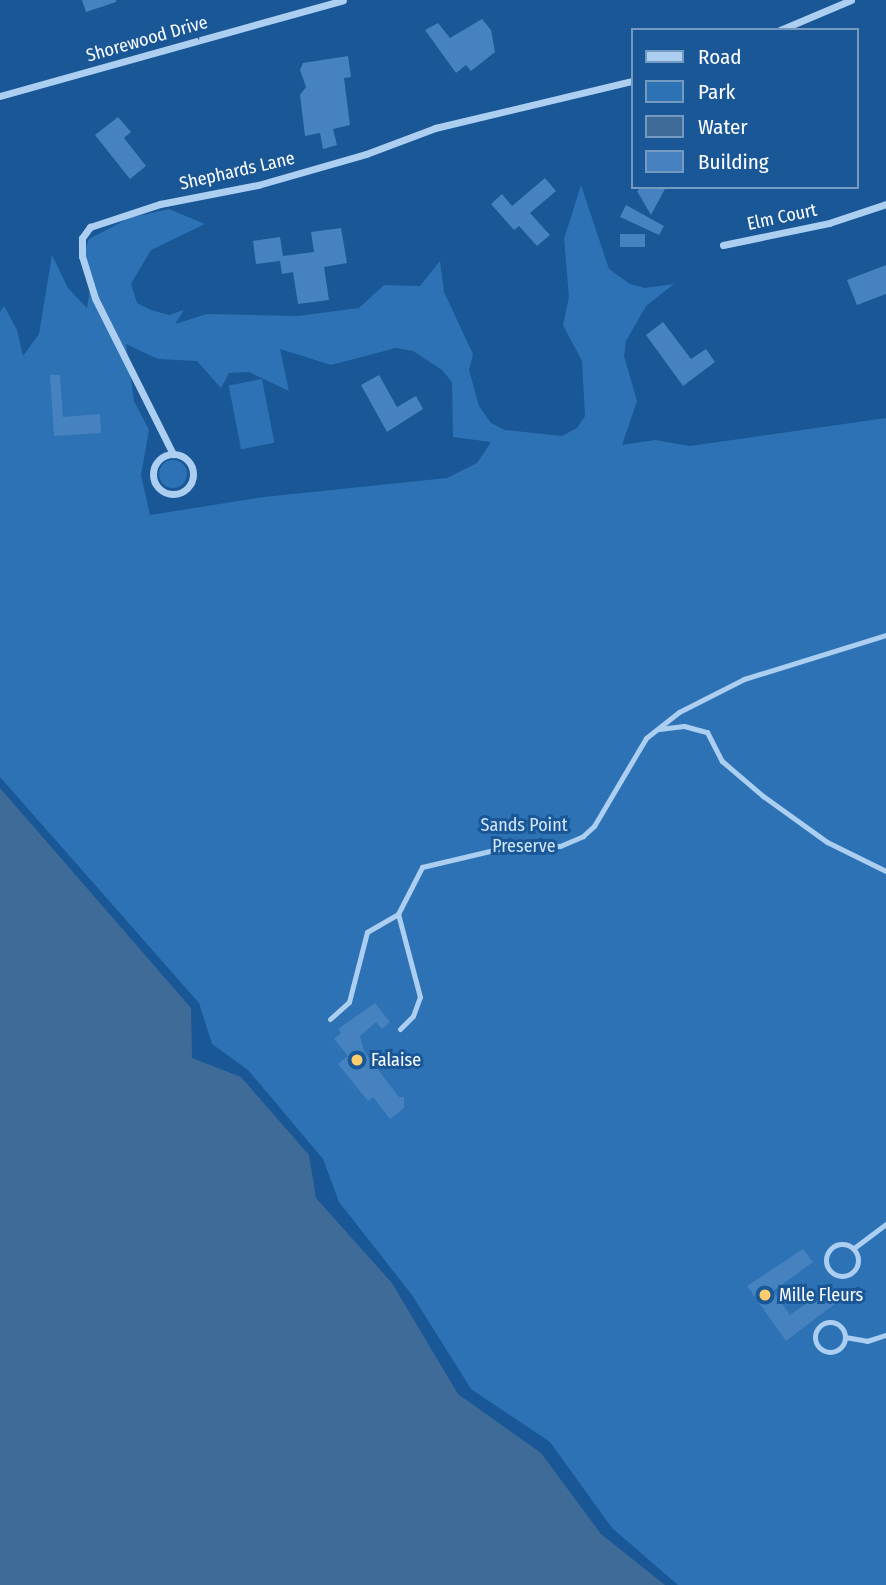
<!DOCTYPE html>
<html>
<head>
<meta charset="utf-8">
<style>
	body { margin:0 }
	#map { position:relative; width:886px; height:1585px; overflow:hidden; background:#195797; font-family:"Fira Sans Condensed",sans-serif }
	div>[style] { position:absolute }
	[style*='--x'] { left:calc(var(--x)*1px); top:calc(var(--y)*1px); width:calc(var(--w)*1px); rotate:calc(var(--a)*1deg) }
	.green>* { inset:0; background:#2c72b5; transform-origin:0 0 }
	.round { border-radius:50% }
	.water>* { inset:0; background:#3f6b99 }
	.building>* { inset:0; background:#4582bf; transform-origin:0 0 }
	.service>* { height:5px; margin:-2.5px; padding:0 2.5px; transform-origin:2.5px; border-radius:2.5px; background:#accff1 }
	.service>.ring { margin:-2.5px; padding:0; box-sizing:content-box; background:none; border:5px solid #accff1; border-radius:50% }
	.minor>* { height:7px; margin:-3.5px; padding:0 3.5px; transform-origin:3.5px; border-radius:3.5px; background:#accff1 }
	.minor>.ring { margin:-3.5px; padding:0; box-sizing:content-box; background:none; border:7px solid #accff1; border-radius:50% }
	.dots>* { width:19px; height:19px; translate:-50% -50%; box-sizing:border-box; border:4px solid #195797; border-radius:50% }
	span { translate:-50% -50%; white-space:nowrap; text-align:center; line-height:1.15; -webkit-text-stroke:6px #195797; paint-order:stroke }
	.street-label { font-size:18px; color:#fff }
	.park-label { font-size:18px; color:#d3e7fc }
	.poi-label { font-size:18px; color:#fff }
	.left { translate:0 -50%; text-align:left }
	.legend { position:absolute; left:631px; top:28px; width:228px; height:161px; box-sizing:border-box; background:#195797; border:2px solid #759ac1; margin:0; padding:9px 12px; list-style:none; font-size:21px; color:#fff }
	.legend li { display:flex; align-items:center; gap:14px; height:35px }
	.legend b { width:35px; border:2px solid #759ac1 }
</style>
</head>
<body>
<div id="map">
	<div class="green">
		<i style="clip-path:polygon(evenodd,581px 185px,609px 269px,630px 284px,645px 288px,674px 284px,646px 306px,626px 341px,624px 356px,637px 401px,622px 445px,655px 440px,690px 446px,886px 418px,886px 1585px,678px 1585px,612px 1528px,550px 1442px,471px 1389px,412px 1295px,339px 1202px,323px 1159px,248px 1070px,212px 1044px,199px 1003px,0 777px,0 312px,4px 306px,17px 330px,23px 356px,39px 334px,52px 255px,68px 288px,87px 308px,92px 276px,84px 252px,89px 239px,129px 218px,169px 209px,205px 224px,151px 250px,131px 284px,137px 303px,151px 310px,169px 315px,184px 310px,175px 324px,207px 314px,298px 316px,359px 308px,384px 285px,420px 286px,440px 261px,444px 292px,473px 354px,469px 370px,479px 406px,491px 423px,505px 430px,562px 436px,577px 428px,585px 416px,582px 361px,563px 325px,569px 297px,564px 239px,581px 185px,126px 344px,158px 359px,197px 361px,221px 388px,229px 373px,249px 372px,289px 391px,280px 349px,331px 365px,396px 348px,413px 351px,442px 370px,452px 382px,453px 437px,491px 442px,477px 463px,447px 478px,264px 497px,150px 515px,141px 475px,149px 430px,134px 401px,126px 344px)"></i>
		<i style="left:262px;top:379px;width:65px;height:34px;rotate:79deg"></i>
		<i class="round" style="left:159px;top:460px;width:28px;height:28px"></i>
	</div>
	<div class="water">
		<i style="clip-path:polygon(0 788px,191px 1008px,192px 1058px,241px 1077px,309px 1155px,316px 1198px,392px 1283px,458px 1394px,541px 1453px,601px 1534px,665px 1585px,0 1585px)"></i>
	</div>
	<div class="building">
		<i style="clip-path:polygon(82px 0,116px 0,116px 2px,86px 12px)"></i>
		<i style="clip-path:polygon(482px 19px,491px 30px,495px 52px,471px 71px,466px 65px,456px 73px,425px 30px,438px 23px,450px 38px)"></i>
		<i style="clip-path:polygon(348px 56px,351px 77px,344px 78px,350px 125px,333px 129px,337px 145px,323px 149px,320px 133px,305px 136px,300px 95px,306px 87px,300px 70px,303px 63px)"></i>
		<i style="clip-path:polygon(118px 117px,131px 132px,124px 138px,146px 166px,130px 179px,95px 135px)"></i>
		<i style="clip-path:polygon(545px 178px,556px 191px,530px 213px,550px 235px,537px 246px,519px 226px,514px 230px,491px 204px,502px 194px,512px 206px)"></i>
		<i style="clip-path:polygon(642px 187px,666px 187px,651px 215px,637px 191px)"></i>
		<i style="clip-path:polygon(626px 205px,664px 226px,659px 235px,620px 217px)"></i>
		<i style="clip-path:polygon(341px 228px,347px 263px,324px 267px,329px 300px,298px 304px,293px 272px,282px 274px,280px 261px,256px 264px,253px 241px,280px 237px,283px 256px,314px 252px,311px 232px)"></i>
		<i style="left:620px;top:234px;width:25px;height:13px"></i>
		<i style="clip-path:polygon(886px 265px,886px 294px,857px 305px,847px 280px)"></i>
		<i style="clip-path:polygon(663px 322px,691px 359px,706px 349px,715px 362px,683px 386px,646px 335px)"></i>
		<i style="clip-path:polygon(50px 375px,60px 375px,63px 417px,100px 414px,101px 433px,54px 436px)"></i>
		<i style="clip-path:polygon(379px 375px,397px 407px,416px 396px,423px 409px,387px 432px,361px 385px)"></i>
		<i style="clip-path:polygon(375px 1003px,390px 1022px,382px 1029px,376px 1022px,360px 1036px,364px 1051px,399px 1097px,404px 1097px,404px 1108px,390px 1119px,373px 1097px,368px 1101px,338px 1064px,348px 1056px,334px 1039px,341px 1033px,338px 1029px)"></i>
		<i style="clip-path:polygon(803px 1249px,813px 1262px,773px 1291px,790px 1315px,831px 1286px,840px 1300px,786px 1341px,747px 1286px)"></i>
	</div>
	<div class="service">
		<i style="--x:659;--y:729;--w:25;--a:-7"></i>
		<i style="--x:684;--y:726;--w:24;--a:15"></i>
		<i style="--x:707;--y:732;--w:33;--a:63"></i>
		<i style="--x:722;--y:761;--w:54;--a:40.5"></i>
		<i style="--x:763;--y:796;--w:79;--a:35.7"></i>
		<i style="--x:827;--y:842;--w:66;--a:26.2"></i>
		<i style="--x:330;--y:1019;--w:25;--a:-42"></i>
		<i style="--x:349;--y:1002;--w:72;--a:-75.6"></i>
		<i style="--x:367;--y:932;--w:36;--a:-30"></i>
		<i style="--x:400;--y:1029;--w:18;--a:-45"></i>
		<i style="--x:413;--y:1016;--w:20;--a:-70"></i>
		<i style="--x:420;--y:997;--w:86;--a:-104.8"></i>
		<i style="--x:398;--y:914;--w:53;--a:-62.9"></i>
		<i style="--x:422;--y:867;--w:96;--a:-13.3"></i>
		<i style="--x:515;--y:845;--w:45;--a:1.3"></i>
		<i style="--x:560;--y:846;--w:25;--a:-23"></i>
		<i style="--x:583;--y:836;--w:15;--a:-42"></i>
		<i style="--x:594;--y:826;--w:102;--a:-59.4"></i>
		<i style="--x:646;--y:738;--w:42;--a:-38.2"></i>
		<i style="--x:679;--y:712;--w:73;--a:-26.9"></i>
		<i style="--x:744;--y:679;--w:149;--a:-17.2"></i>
		<i class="ring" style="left:826px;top:1244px;width:27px;height:27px"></i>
		<i style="--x:854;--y:1248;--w:40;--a:-37"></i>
		<i class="ring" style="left:815px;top:1322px;width:25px;height:25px"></i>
		<i style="--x:845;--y:1337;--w:22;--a:10"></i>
		<i style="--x:867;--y:1341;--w:20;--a:-18"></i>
	</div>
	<div class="minor">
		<i style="--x:780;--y:30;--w:77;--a:-22.9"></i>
		<i style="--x:0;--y:96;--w:356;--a:-15.6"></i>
		<i style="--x:723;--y:245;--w:108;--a:-11.7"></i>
		<i style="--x:829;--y:223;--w:60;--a:-18.4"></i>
		<i style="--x:173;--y:454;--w:174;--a:-116.6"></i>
		<i style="--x:95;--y:298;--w:44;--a:-107.2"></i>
		<i style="--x:82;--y:256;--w:18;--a:-90"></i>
		<i style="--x:82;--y:238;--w:14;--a:-54"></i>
		<i style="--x:90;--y:227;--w:74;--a:-18.2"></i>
		<i style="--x:160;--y:204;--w:100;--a:-11"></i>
		<i style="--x:258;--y:185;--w:112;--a:-16"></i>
		<i style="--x:366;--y:154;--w:74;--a:-20.6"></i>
		<i style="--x:435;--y:128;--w:203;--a:-13.4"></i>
		<i class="ring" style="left:153px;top:454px;width:33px;height:33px"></i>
	</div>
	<div class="dots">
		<i style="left:357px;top:1060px;background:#ffcc6b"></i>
		<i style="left:765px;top:1295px;background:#ffcc6b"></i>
	</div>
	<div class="street-label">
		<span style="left:147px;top:39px;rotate:-16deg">Shorewood Drive</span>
		<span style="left:237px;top:171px;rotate:-13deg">Shephards Lane</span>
		<span style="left:782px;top:217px;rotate:-12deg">Elm Court</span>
	</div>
	<div class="park-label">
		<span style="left:524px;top:836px">Sands Point<br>Preserve</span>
	</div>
	<div class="poi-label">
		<span class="left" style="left:371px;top:1060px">Falaise</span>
		<span class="left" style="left:779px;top:1295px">Mille Fleurs</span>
	</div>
	<ul class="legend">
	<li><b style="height:9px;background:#accff1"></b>Road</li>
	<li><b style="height:19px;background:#2c72b5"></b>Park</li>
	<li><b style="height:19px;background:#3f6b99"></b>Water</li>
	<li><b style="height:19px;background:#4582bf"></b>Building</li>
	</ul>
</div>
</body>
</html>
